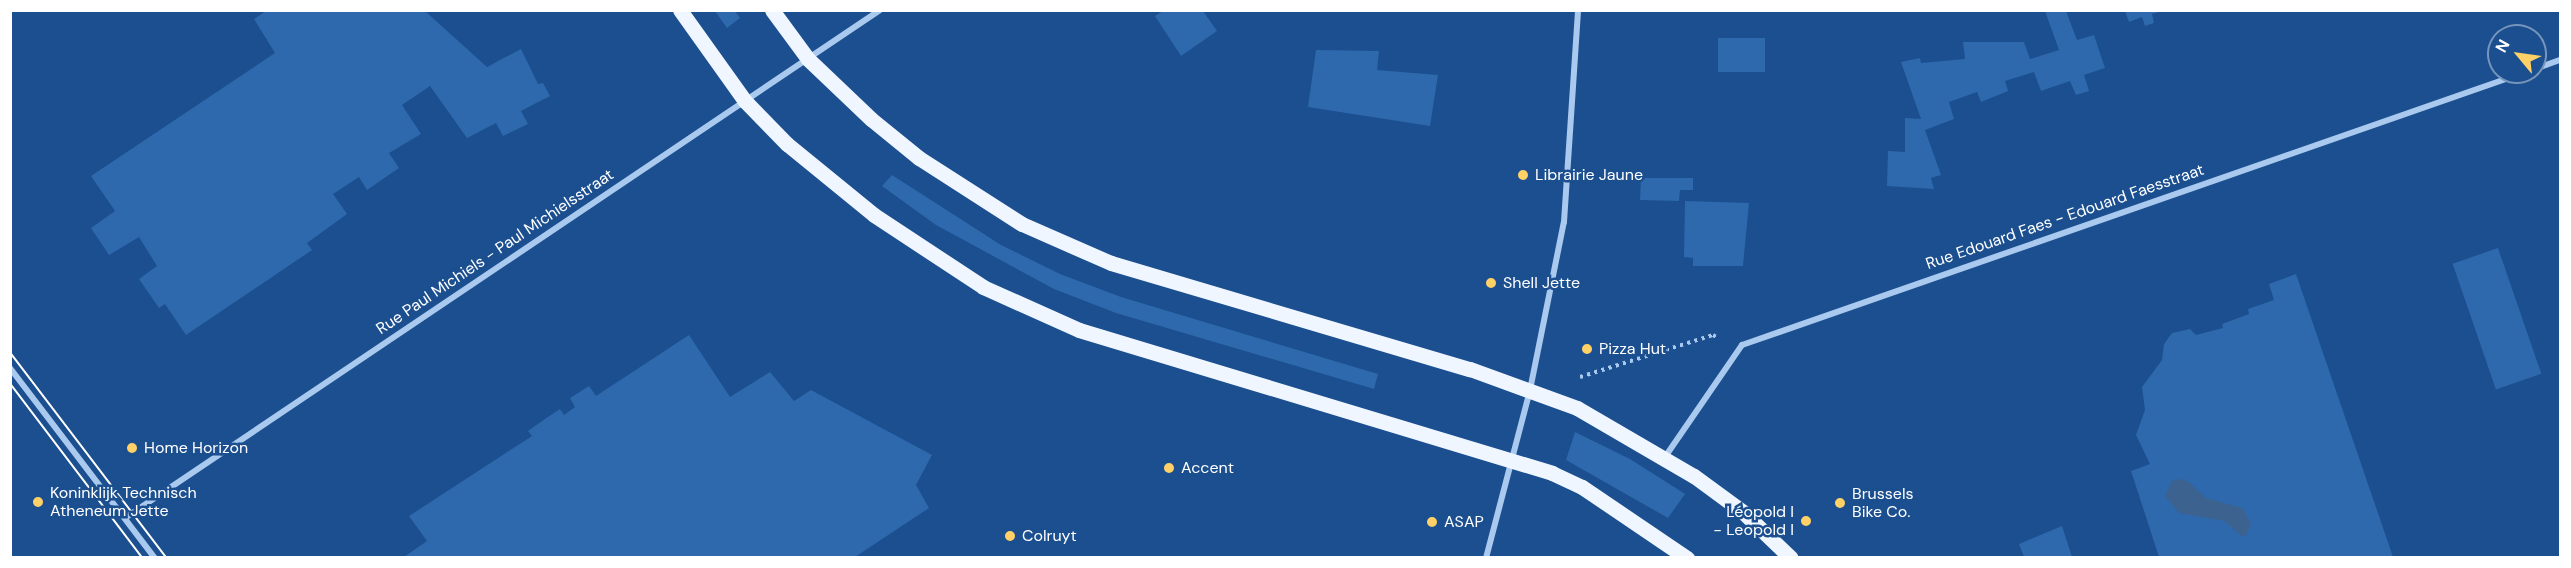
<!DOCTYPE html>
<html>
<head>
<meta charset="utf-8">
<style>
	body { margin:0 }
	#map { position:relative; width:2571px; height:568px; overflow:hidden; background:#1b4f8f; font-family:"DM Sans",sans-serif }
	div>[style] { position:absolute }
	[style*='--x'] { left:calc(var(--x)*1px); top:calc(var(--y)*1px); width:calc(var(--w)*1px); rotate:calc(var(--a)*1deg) }
	.green>* { inset:0; background:#2e69ad; transform-origin:0 0 }
	.water>* { inset:0; background:#3c6290 }
	.path>* { height:4px; margin-top:-2px; transform-origin:0; background:repeating-linear-gradient(90deg,#a9c9ee 0 3px,transparent 0 7.5px) }
	.minor>* { height:6px; margin:-3px; padding:0 3px; transform-origin:3px; border-radius:3px; background:#a9c9ee }
	.primary>* { height:15px; margin:-7.5px; padding:0 7.5px; transform-origin:7.5px; border-radius:7.5px; background:#f0f6ff }
	.tram>* { height:1.5px; margin:-0.75px; padding:0 0.75px; transform-origin:0.75px; border-radius:0.75px; background:#fff }
	.dots>* { width:16px; height:16px; translate:-50% -50%; box-sizing:border-box; border:3px solid #1b4f8f; border-radius:50% }
	span { translate:-50% -50%; white-space:nowrap; text-align:center; line-height:1.15; -webkit-text-stroke:5px #1b4f8f; paint-order:stroke }
	.poi-label { font-size:16px; color:#fff }
	.left { translate:0 -50%; text-align:left }
	.right { translate:-100% -50%; text-align:right }
	.street-label { font-size:16px; color:#fff }
	.frame { position:absolute; inset:0; border:12px solid #fff; pointer-events:none }
	.north { position:absolute; left:2487px; top:24px; width:60px; height:60px; box-sizing:border-box; background:#1b4f8f; border:2px solid #7695bc; border-radius:50%; rotate:299deg; font-size:16px; font-weight:700; line-height:24px; text-align:center; color:#fff }
	.north::after { content:''; display:block; margin:auto; width:21px; height:27px; background:#ffd166; clip-path:polygon(50% 0,100% 100%,50% 72%,0 100%) }
</style>
</head>
<body>
<div id="map">
	<div class="green">
		<i style="clip-path:polygon(266px 11px,425px 11px,487px 67px,521px 49px,538px 84px,543px 83px,550px 96px,521px 111px,528px 124px,503px 136px,496px 123px,467px 138px,430px 86px,402px 105px,421px 134px,389px 153px,399px 168px,367px 190px,359px 177px,333px 194px,347px 214px,307px 243px,312px 250px,186px 335px,165px 304px,159px 308px,139px 279px,157px 266px,139px 237px,109px 255px,91px 228px,115px 211px,91px 176px,275px 53px,254px 19px)"></i>
		<i style="clip-path:polygon(715px 11px,735px 11px,740px 18px,727px 28px)"></i>
		<i style="clip-path:polygon(1163px 11px,1203px 11px,1217px 31px,1181px 56px,1155px 16px)"></i>
		<i style="clip-path:polygon(2045px 11px,2066px 11px,2077px 40px,2094px 35px,2105px 68px,2084px 75px,2089px 91px,2076px 95px,2070px 81px,2041px 91px,2034px 72px,2005px 81px,2008px 91px,1981px 102px,1977px 92px,1949px 102px,1954px 119px,1925px 130px,1941px 175px,1931px 178px,1934px 189px,1887px 186px,1888px 151px,1905px 152px,1905px 118px,1921px 119px,1901px 62px,1920px 58px,1921px 63px,1965px 59px,1963px 42px,2024px 42px,2030px 59px,2059px 50px)"></i>
		<i style="clip-path:polygon(2125px 11px,2125px 10px,2162px 11px,2152px 14px,2154px 23px,2145px 26px,2142px 17px,2129px 22px)"></i>
		<i style="left:1718px;top:38px;width:47px;height:34px"></i>
		<i style="clip-path:polygon(1316px 50px,1379px 51px,1377px 70px,1438px 75px,1430px 126px,1308px 107px)"></i>
		<i style="clip-path:polygon(892px 175px,1001px 245px,1060px 274px,1121px 297px,1378px 374px,1374px 389px,1116px 313px,1054px 289px,936px 225px,882px 186px)"></i>
		<i style="clip-path:polygon(1641px 178px,1693px 178px,1693px 190px,1680px 190px,1679px 201px,1640px 200px)"></i>
		<i style="clip-path:polygon(1685px 201px,1749px 203px,1743px 266px,1693px 266px,1693px 258px,1684px 257px)"></i>
		<i style="left:2498px;top:248px;width:133px;height:48px;rotate:71deg"></i>
		<i style="clip-path:polygon(2296px 274px,2393px 557px,2159px 557px,2131px 471px,2150px 464px,2136px 435px,2145px 410px,2142px 387px,2162px 360px,2164px 344px,2172px 333px,2190px 329px,2196px 335px,2223px 328px,2222px 324px,2249px 314px,2248px 309px,2274px 300px,2269px 284px)"></i>
		<i style="clip-path:polygon(689px 335px,730px 397px,770px 372px,794px 401px,811px 390px,932px 455px,916px 485px,929px 508px,855px 557px,404px 557px,427px 541px,409px 516px,532px 436px,528px 431px,545px 419px,560px 409px,564px 415px,575px 407px,570px 398px,589px 386px,596px 396px)"></i>
		<i style="clip-path:polygon(1575px 432px,1630px 459px,1685px 494px,1668px 518px,1566px 460px)"></i>
		<i style="clip-path:polygon(2062px 526px,2072px 557px,2024px 557px,2019px 544px)"></i>
	</div>
	<div class="water">
		<i style="clip-path:polygon(2180px 479px,2189px 482px,2206px 498px,2242px 508px,2251px 523px,2247px 534px,2243px 537px,2224px 521px,2179px 513px,2165px 496px,2172px 481px)"></i>
	</div>
	<div class="path">
		<i style="--x:1580;--y:377;--w:139;--a:-17.5"></i>
		<i style="--x:1713;--y:335;--w:6;--a:31"></i>
	</div>
	<div class="minor">
		<i style="--x:2535;--y:69;--w:27;--a:-20"></i>
		<i style="--x:10;--y:368;--w:239;--a:52.7"></i>
		<i style="--x:1665;--y:457;--w:136;--a:-55.5"></i>
		<i style="--x:1742;--y:345;--w:830;--a:-19.2"></i>
		<i style="--x:125;--y:518;--w:910;--a:-33.93"></i>
		<i style="--x:1486;--y:558;--w:174;--a:-75.3"></i>
		<i style="--x:1530;--y:390;--w:171;--a:-78.6"></i>
		<i style="--x:1564;--y:222;--w:212;--a:-86.2"></i>
	</div>
	<div class="primary">
		<i style="--x:680;--y:10;--w:112;--a:54.5"></i>
		<i style="--x:745;--y:101;--w:60;--a:45.7"></i>
		<i style="--x:787;--y:144;--w:112;--a:39.2"></i>
		<i style="--x:874;--y:215;--w:131;--a:33.4"></i>
		<i style="--x:983;--y:287;--w:105;--a:24.1"></i>
		<i style="--x:1079;--y:330;--w:494;--a:16.8"></i>
		<i style="--x:1552;--y:473;--w:33;--a:25"></i>
		<i style="--x:1582;--y:487;--w:127;--a:34.1"></i>
		<i style="--x:772;--y:10;--w:61;--a:53.7"></i>
		<i style="--x:808;--y:59;--w:87;--a:43.6"></i>
		<i style="--x:871;--y:119;--w:62;--a:39.1"></i>
		<i style="--x:919;--y:158;--w:122;--a:32.7"></i>
		<i style="--x:1022;--y:224;--w:97;--a:23.7"></i>
		<i style="--x:1111;--y:263;--w:374;--a:16.5"></i>
		<i style="--x:1470;--y:369;--w:114;--a:20"></i>
		<i style="--x:1577;--y:408;--w:135;--a:30.2"></i>
		<i style="--x:1694;--y:476;--w:61;--a:36.3"></i>
		<i style="--x:1743;--y:512;--w:66;--a:43.8"></i>
	</div>
	<div class="tram">
		<i style="--x:10;--y:352;--w:259;--a:52.7"></i>
		<i style="--x:10;--y:383;--w:220;--a:52.8"></i>
	</div>
	<div class="dots">
		<i style="left:1523px;top:175px;background:#ffd166"></i>
		<i style="left:1491px;top:283px;background:#ffd166"></i>
		<i style="left:1587px;top:349px;background:#ffd166"></i>
		<i style="left:132px;top:448px;background:#ffd166"></i>
		<i style="left:1169px;top:468px;background:#ffd166"></i>
		<i style="left:38px;top:502px;background:#ffd166"></i>
		<i style="left:1840px;top:503px;background:#ffd166"></i>
		<i style="left:1806px;top:521px;background:#ffd166"></i>
		<i style="left:1432px;top:522px;background:#ffd166"></i>
		<i style="left:1010px;top:536px;background:#ffd166"></i>
	</div>
	<div class="poi-label">
		<span class="left" style="left:1535px;top:175px">Librairie Jaune</span>
		<span class="left" style="left:1503px;top:283px">Shell Jette</span>
		<span class="left" style="left:1599px;top:349px">Pizza Hut</span>
		<span class="left" style="left:144px;top:448px">Home Horizon</span>
		<span class="left" style="left:1181px;top:468px">Accent</span>
		<span class="left" style="left:50px;top:502px">Koninklijk Technisch<br>Atheneum Jette</span>
		<span class="left" style="left:1852px;top:503px">Brussels<br>Bike Co.</span>
		<span class="right" style="left:1794px;top:521px">Léopold I<br>- Leopold I</span>
		<span class="left" style="left:1444px;top:522px">ASAP</span>
		<span class="left" style="left:1022px;top:536px">Colruyt</span>
	</div>
	<div class="street-label">
		<span style="left:2065px;top:217px;rotate:-19deg">Rue Edouard Faes - Edouard Faesstraat</span>
		<span style="left:495px;top:252px;rotate:-34deg">Rue Paul Michiels - Paul Michielsstraat</span>
	</div>
	<div class="frame"></div>
	<div class="north">N</div>
</div>
</body>
</html>
